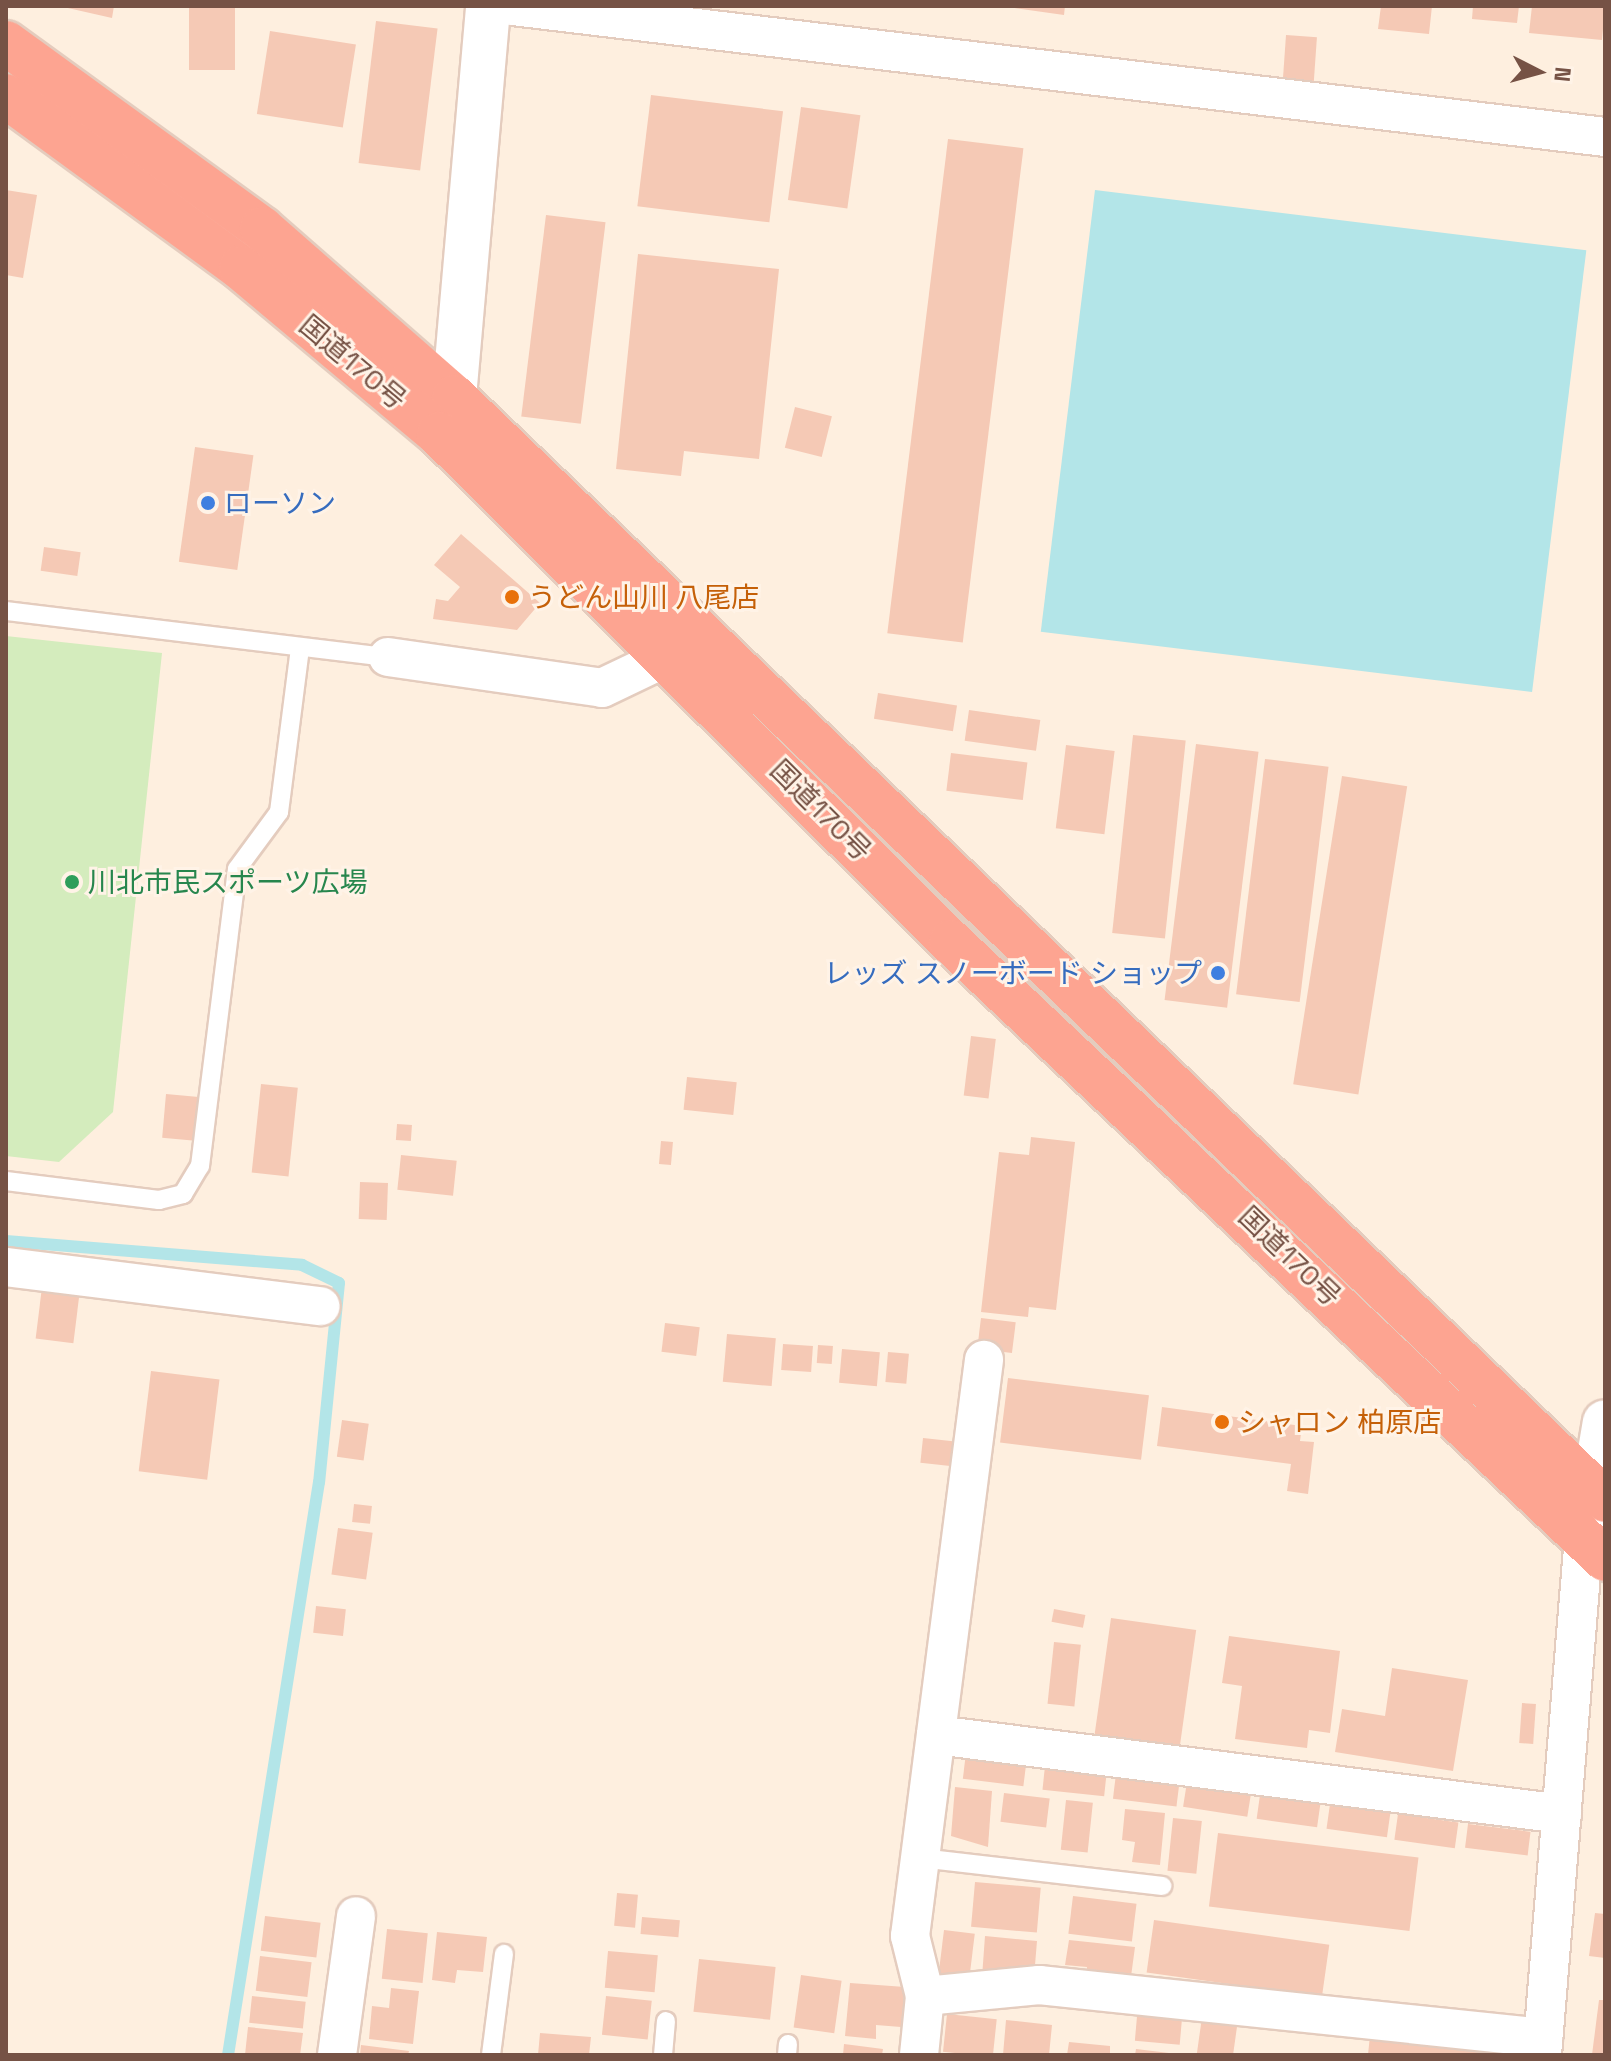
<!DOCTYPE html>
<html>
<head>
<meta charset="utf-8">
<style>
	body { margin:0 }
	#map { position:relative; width:1611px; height:2061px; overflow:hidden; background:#feefdf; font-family:"Space Grotesk","Noto Sans JP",sans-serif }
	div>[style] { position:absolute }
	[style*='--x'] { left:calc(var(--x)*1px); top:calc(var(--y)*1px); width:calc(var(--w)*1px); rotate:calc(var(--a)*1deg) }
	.green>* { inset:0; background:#d4ecbd }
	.water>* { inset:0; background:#b3e5e8; transform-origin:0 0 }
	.stream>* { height:12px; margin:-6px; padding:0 6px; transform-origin:6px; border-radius:6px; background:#b3e5e8 }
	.building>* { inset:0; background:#f5c9b5; transform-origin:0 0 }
	.roads { filter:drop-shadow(2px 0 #e4ccbe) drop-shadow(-2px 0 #e4ccbe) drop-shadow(0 2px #e4ccbe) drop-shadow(0 -2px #e4ccbe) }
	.lane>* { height:18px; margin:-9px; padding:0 9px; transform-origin:9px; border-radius:9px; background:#fff }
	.street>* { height:38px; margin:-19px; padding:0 19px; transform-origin:19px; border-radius:19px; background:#fff }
	.secondary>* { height:44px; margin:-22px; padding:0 22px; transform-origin:22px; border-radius:22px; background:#fff }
	.highway>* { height:44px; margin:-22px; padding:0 22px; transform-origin:22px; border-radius:22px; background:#fda491 }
	.dots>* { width:22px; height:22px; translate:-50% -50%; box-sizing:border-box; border:4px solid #fff3e7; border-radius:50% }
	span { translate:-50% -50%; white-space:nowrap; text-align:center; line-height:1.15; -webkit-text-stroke:6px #fff3e7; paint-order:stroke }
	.street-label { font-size:28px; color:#765245 }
	.shop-label { font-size:28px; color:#366cbe }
	.left { translate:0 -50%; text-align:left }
	.right { translate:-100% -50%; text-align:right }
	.food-label { font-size:28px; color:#c56008 }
	.leisure-label { font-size:28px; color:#27864d }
	.frame { position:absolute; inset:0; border:8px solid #765245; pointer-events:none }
	.north { position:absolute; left:1499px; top:32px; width:80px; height:80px; -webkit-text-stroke:6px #fff3e7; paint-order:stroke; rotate:96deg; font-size:22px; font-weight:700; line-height:32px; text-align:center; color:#765245 }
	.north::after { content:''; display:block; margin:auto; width:28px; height:36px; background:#765245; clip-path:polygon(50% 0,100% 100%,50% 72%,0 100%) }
</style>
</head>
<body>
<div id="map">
	<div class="green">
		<i style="clip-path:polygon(6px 636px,162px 653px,113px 1112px,59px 1162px,6px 1156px)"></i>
	</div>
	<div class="water">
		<i style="left:1095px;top:190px;width:495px;height:445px;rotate:7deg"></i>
	</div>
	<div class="stream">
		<i style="--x:6;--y:1241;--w:297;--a:4.6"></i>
		<i style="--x:302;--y:1265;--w:41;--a:25.9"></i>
		<i style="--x:339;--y:1283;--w:200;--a:95.7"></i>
		<i style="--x:319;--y:1482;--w:580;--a:99.02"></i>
	</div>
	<div class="building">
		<i style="clip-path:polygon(59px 6px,114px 6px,112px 18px)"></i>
		<i style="left:189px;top:6px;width:46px;height:64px"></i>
		<i style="clip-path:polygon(1000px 6px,1065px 6px,1064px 15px)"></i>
		<i style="clip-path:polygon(1381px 6px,1432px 6px,1429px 34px,1378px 29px)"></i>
		<i style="clip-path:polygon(1473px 6px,1519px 6px,1517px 23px,1472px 19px)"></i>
		<i style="clip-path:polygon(1532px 6px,1605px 6px,1602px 40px,1529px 33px)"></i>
		<i style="left:376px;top:21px;width:62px;height:143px;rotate:7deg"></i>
		<i style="left:270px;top:31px;width:87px;height:84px;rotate:9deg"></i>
		<i style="left:1286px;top:35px;width:31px;height:44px;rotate:4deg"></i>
		<i style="left:651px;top:95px;width:133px;height:112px;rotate:7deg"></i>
		<i style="left:801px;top:107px;width:60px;height:94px;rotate:8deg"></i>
		<i style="left:948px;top:139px;width:76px;height:498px;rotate:7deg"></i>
		<i style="clip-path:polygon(6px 190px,37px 195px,23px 278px,6px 275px)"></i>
		<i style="left:546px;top:215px;width:60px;height:203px;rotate:7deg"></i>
		<i style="clip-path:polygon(638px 254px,779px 269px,759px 459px,684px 451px,681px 476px,616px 469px)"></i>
		<i style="left:795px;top:407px;width:38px;height:42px;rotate:14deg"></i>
		<i style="left:195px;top:447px;width:59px;height:116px;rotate:8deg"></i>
		<i style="clip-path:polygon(461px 534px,540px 603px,517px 630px,433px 619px,436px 599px,448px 601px,460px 587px,434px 565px)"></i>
		<i style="left:44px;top:547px;width:37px;height:24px;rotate:8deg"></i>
		<i style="left:878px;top:693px;width:80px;height:26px;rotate:9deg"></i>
		<i style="left:969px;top:710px;width:72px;height:31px;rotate:8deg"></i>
		<i style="left:1133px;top:735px;width:53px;height:199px;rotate:6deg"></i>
		<i style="left:1196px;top:744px;width:63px;height:258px;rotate:7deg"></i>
		<i style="left:1066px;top:745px;width:49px;height:84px;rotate:7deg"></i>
		<i style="left:951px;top:753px;width:77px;height:38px;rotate:7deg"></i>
		<i style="left:1265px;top:759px;width:64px;height:237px;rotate:7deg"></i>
		<i style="left:1342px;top:776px;width:66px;height:312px;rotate:9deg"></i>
		<i style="left:971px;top:1036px;width:25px;height:60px;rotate:7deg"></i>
		<i style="left:687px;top:1077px;width:50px;height:33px;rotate:6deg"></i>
		<i style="left:261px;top:1084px;width:37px;height:89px;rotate:6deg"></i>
		<i style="left:166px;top:1094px;width:33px;height:44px;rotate:5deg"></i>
		<i style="left:397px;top:1124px;width:15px;height:16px;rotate:4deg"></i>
		<i style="clip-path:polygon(1031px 1137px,1075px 1142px,1056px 1310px,1029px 1307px,1028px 1317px,981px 1312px,999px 1152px,1029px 1155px)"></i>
		<i style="left:661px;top:1141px;width:12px;height:23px;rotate:5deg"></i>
		<i style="left:401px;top:1155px;width:56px;height:35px;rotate:6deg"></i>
		<i style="left:360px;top:1182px;width:28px;height:37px;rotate:2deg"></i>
		<i style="left:42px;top:1287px;width:38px;height:52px;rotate:7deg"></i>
		<i style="left:981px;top:1318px;width:35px;height:31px;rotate:7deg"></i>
		<i style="left:665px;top:1323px;width:35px;height:29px;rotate:7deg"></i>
		<i style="left:727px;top:1334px;width:49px;height:48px;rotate:5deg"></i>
		<i style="left:783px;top:1344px;width:30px;height:26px;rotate:4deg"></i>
		<i style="left:818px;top:1345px;width:15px;height:18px;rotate:4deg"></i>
		<i style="left:842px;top:1349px;width:38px;height:34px;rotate:5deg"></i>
		<i style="left:888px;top:1352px;width:21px;height:30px;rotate:5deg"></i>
		<i style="left:151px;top:1371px;width:69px;height:101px;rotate:7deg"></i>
		<i style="left:1008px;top:1378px;width:142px;height:65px;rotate:7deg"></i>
		<i style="clip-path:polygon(1162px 1407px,1302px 1426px,1300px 1441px,1314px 1442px,1308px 1494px,1287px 1491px,1291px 1464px,1157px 1446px)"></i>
		<i style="left:342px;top:1420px;width:27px;height:37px;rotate:8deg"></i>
		<i style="left:923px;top:1438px;width:30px;height:25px;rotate:6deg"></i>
		<i style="left:354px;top:1504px;width:18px;height:18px;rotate:6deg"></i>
		<i style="left:338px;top:1528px;width:35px;height:47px;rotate:8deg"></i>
		<i style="left:316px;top:1606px;width:30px;height:27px;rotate:6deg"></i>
		<i style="left:1054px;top:1609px;width:32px;height:13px;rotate:11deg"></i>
		<i style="left:1111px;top:1618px;width:86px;height:118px;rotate:8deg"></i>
		<i style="clip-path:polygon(1229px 1636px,1340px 1651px,1330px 1733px,1309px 1730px,1307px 1748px,1235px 1739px,1242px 1686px,1222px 1683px)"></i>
		<i style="left:1054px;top:1642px;width:27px;height:62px;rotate:6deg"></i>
		<i style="clip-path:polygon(1392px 1668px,1468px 1680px,1453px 1771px,1335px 1752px,1342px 1709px,1385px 1716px)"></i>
		<i style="left:1522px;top:1703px;width:14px;height:40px;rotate:4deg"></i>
		<i style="left:966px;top:1753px;width:61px;height:26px;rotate:7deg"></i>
		<i style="left:1045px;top:1766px;width:62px;height:24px;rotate:6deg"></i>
		<i style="left:1116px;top:1774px;width:64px;height:25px;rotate:7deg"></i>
		<i style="left:1187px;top:1782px;width:65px;height:25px;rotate:9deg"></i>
		<i style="clip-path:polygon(955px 1787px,992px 1791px,988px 1847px,951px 1836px)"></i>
		<i style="left:1004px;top:1793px;width:46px;height:29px;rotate:7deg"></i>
		<i style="left:1260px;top:1795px;width:61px;height:24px;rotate:8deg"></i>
		<i style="left:1066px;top:1800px;width:27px;height:50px;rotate:6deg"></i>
		<i style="left:1330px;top:1804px;width:61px;height:25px;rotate:8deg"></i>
		<i style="clip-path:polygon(1125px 1809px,1165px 1813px,1160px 1865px,1132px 1862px,1135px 1842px,1122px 1840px)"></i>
		<i style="left:1398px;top:1814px;width:61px;height:26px;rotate:8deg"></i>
		<i style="left:1173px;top:1818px;width:29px;height:53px;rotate:6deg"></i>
		<i style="left:1468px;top:1824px;width:63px;height:24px;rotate:7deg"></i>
		<i style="left:1218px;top:1833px;width:202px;height:74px;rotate:7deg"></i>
		<i style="left:975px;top:1882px;width:66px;height:45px;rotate:5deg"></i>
		<i style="left:617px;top:1893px;width:21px;height:33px;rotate:5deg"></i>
		<i style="left:1073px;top:1896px;width:64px;height:38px;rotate:7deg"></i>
		<i style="clip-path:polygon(1595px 1913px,1605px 1914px,1605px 1958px,1589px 1956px)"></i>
		<i style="left:265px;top:1916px;width:56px;height:35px;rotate:7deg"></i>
		<i style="left:642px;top:1917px;width:38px;height:17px;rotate:5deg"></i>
		<i style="left:1154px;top:1920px;width:177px;height:53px;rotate:8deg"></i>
		<i style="left:387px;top:1929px;width:41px;height:50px;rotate:6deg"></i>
		<i style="left:944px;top:1930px;width:31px;height:44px;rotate:7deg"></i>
		<i style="clip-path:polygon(437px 1932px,487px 1937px,483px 1972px,457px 1970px,455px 1983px,432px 1980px)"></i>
		<i style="clip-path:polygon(985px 1936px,1037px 1941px,1035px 1965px,1019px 1980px,982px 1977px)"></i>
		<i style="clip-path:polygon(1069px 1940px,1135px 1947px,1130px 1984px,1086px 1978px,1087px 1967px,1065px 1965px)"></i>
		<i style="left:608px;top:1951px;width:50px;height:37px;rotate:5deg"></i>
		<i style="left:260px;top:1956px;width:52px;height:35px;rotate:7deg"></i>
		<i style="left:699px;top:1959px;width:77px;height:53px;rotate:6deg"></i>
		<i style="left:801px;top:1975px;width:41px;height:53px;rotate:8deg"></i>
		<i style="clip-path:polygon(850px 1983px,905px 1987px,901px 2027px,876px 2025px,876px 2039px,845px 2036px)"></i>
		<i style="clip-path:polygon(391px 1988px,419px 1991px,413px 2044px,369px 2039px,372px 2006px,389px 2008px)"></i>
		<i style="left:252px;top:1996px;width:54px;height:27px;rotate:6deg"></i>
		<i style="left:606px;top:1996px;width:46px;height:39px;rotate:6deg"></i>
		<i style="clip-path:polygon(1599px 2000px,1605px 2000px,1605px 2055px,1592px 2055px)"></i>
		<i style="left:1138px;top:2005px;width:45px;height:36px;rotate:5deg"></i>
		<i style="left:1203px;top:2010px;width:36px;height:45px;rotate:8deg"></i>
		<i style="left:947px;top:2014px;width:50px;height:38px;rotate:6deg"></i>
		<i style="clip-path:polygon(1006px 2020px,1052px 2025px,1049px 2055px,1003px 2055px)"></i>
		<i style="clip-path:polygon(248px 2027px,303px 2033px,300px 2055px,245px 2055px)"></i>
		<i style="clip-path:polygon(540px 2033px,591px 2037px,589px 2055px,538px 2055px)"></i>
		<i style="clip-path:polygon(1370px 2035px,1506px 2048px,1505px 2055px,1368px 2055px)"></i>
		<i style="clip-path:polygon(1069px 2042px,1110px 2046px,1110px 2055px,1067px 2055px)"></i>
		<i style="clip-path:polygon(844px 2044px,883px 2049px,882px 2055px,843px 2055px)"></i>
		<i style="clip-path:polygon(361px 2045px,409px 2051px,408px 2055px,360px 2055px)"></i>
		<i style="clip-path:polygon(1136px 2049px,1169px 2053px,1169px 2055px,1135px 2055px)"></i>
	</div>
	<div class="roads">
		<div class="lane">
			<i style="--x:6;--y:611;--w:385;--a:6.9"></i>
			<i style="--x:6;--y:1181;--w:154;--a:7.1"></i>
			<i style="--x:159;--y:1200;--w:25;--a:-14"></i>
			<i style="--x:183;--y:1194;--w:33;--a:-59"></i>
			<i style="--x:200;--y:1166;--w:299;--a:-82.9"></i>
			<i style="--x:237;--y:869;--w:71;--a:-53.6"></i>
			<i style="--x:279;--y:812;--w:166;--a:-82.7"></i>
			<i style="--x:921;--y:1858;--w:243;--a:6.6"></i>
			<i style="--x:491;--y:2055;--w:102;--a:-82.7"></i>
			<i style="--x:663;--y:2055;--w:34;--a:-85"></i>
			<i style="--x:787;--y:2055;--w:11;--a:-85"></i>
		</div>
		<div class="street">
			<i style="--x:513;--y:6;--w:1100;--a:6.84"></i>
			<i style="--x:388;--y:657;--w:216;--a:8.2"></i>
			<i style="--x:602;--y:688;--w:74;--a:-25.5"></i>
			<i style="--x:6;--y:1267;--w:317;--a:7.1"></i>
			<i style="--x:936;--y:1735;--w:631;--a:7.19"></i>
			<i style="--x:925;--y:1996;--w:115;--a:-5.5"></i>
			<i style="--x:1039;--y:1985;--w:507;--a:6"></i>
			<i style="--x:337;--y:2055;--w:140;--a:-82.2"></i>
			<i style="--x:919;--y:2055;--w:59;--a:-84.2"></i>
			<i style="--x:925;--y:1996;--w:62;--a:-104"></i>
			<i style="--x:910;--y:1936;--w:581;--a:-82.68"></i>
			<i style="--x:1542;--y:2055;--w:521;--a:-85.37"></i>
		</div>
		<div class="secondary">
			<i style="--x:441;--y:428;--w:34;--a:-67"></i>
			<i style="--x:454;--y:397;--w:392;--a:-85"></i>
			<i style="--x:1588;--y:1522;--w:101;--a:-80.4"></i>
		</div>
		<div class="highway">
			<i style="--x:6;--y:43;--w:316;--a:36"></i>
			<i style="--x:262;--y:229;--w:255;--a:41.2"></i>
			<i style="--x:454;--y:397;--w:1594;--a:43.78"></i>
			<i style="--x:6;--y:96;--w:291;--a:36.2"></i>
			<i style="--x:241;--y:268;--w:258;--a:40"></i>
			<i style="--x:439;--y:434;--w:721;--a:44.78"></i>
			<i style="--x:951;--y:942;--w:899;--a:43.33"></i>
		</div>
	</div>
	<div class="dots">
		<i style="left:208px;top:503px;background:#3f7fe0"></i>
		<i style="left:512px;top:597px;background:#e8710a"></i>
		<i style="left:72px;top:882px;background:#2e9e5b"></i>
		<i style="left:1218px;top:973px;background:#3f7fe0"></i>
		<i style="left:1222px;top:1422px;background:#e8710a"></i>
	</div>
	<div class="street-label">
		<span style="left:353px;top:362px;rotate:40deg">国道170号</span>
		<span style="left:821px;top:810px;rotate:45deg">国道170号</span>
		<span style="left:1290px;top:1256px;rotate:44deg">国道170号</span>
	</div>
	<div class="shop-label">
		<span class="left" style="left:224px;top:503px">ローソン</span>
		<span class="right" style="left:1202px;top:973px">レッズ スノーボード ショップ</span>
	</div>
	<div class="food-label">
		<span class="left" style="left:528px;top:597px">うどん山川 八尾店</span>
		<span class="left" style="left:1238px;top:1422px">シャロン 柏原店</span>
	</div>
	<div class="leisure-label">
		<span class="left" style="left:88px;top:882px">川北市民スポーツ広場</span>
	</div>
	<div class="frame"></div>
	<div class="north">N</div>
</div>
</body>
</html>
